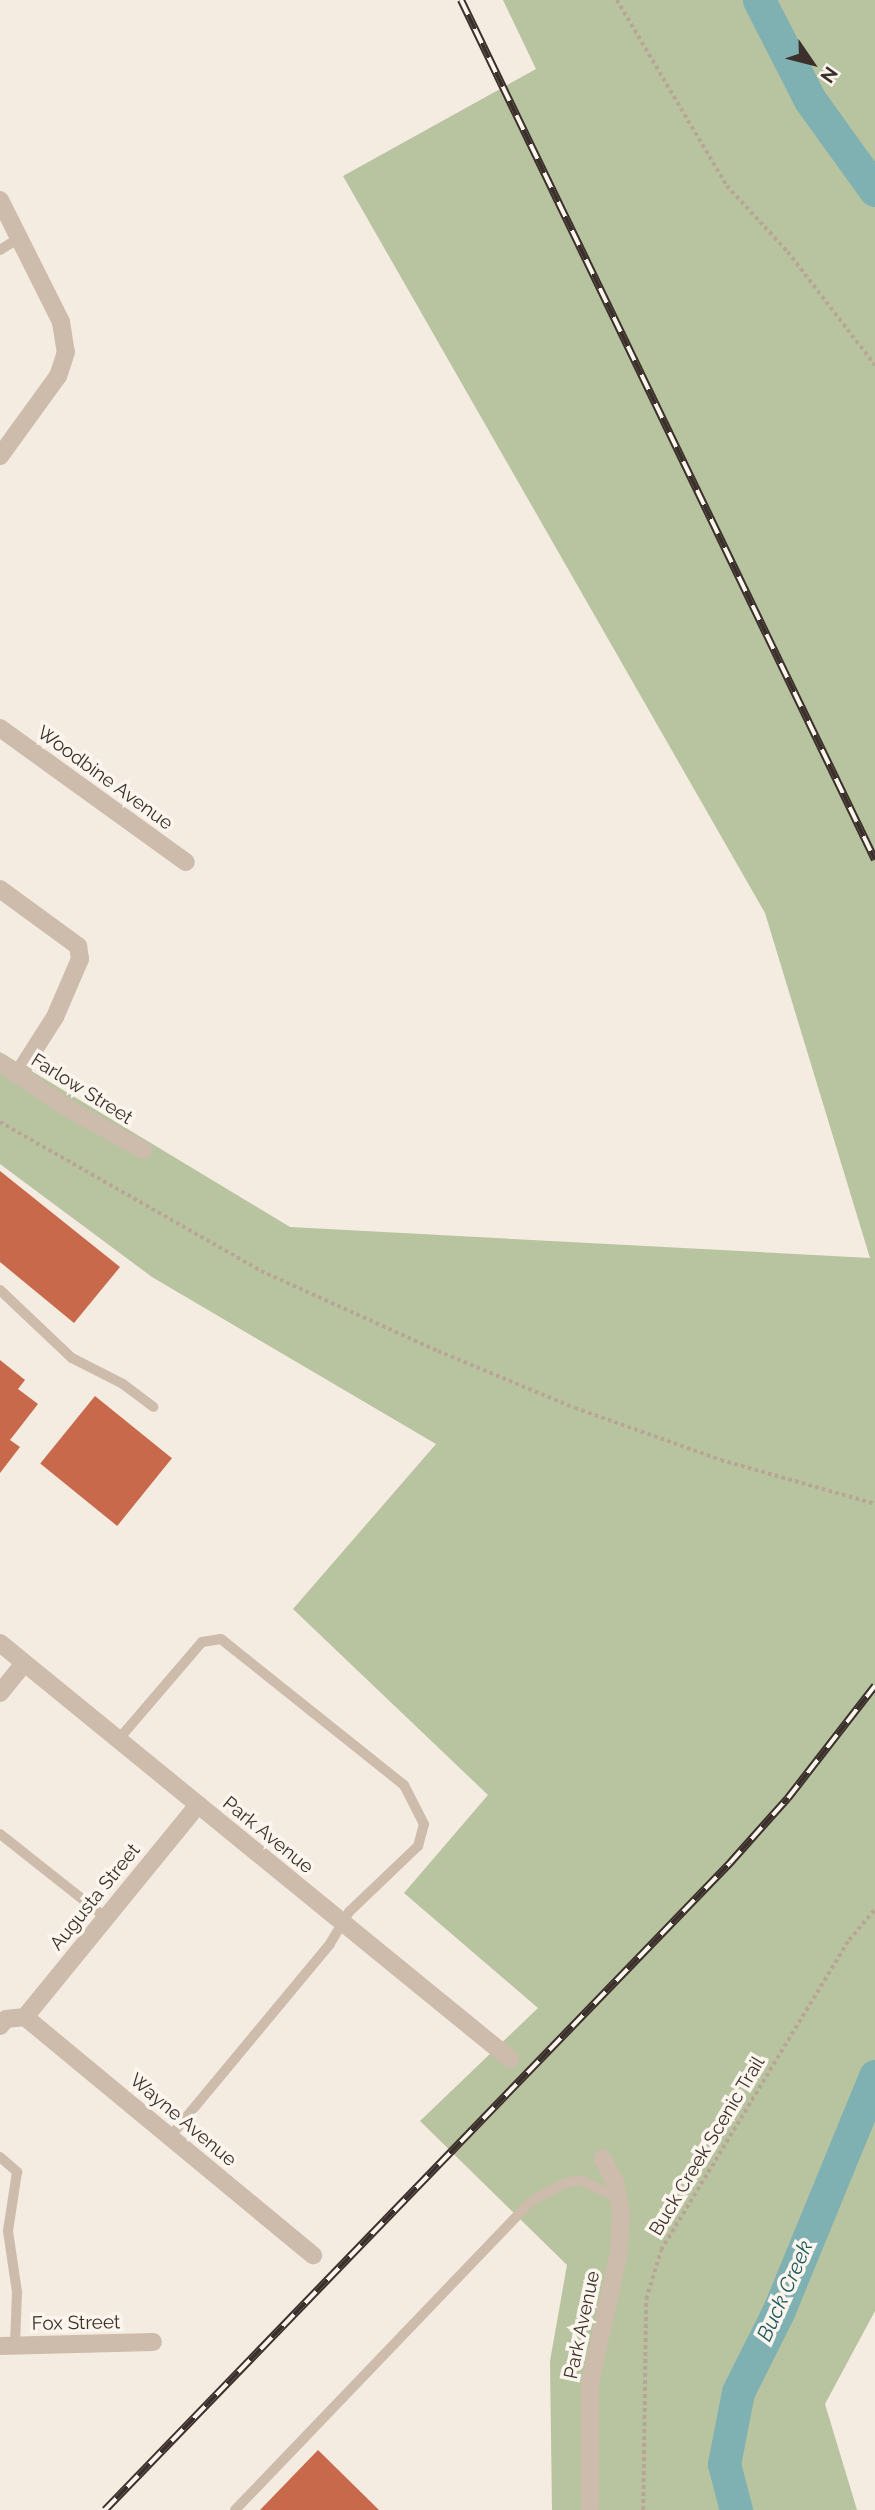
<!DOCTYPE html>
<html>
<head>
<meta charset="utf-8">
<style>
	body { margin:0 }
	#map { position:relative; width:875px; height:2510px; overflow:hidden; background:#f4ebe1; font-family:Raleway,sans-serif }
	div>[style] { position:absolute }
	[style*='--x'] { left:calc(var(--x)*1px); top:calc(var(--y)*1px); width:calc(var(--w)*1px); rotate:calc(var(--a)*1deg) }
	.green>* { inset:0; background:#b8c4a0 }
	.river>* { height:33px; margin:-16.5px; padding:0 16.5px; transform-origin:16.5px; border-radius:16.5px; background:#7fb0b2 }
	.building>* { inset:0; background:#c8694b; transform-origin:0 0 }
	.path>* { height:3.5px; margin-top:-1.75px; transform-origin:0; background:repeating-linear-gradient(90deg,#b9a596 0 3.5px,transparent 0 7px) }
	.service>* { height:10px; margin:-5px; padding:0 5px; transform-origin:5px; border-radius:5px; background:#cdbbac }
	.minor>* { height:18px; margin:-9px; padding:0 9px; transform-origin:9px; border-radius:9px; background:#cdbbac }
	.rail>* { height:8px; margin-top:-4px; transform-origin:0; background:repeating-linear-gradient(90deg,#fbf5ee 0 16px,#3b302b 0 32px); box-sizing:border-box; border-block:2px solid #3b302b }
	span { translate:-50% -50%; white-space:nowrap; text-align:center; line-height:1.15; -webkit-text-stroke:7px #fbf5ee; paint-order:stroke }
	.street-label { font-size:19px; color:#3b302b }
	.water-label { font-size:21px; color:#1f5a5e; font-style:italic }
	.north { position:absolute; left:777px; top:28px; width:70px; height:70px; -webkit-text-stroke:5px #fbf5ee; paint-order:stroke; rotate:125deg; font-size:19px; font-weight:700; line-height:28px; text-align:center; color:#3b302b }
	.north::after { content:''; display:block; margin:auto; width:24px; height:32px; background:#3b302b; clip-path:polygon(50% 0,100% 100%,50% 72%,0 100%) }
</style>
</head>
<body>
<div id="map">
	<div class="green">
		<i style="clip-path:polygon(503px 0,875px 0,875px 2311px,825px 2404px,857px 2510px,552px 2510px,550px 2361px,567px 2265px,420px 2121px,538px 2008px,404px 1893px,488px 1795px,293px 1609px,436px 1444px,152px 1277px,0 1164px,0 1052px,290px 1227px,870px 1258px,765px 913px,343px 176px,536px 69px)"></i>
	</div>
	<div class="river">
		<i style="--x:759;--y:0;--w:112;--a:63"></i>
		<i style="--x:810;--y:100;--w:111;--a:54.2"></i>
		<i style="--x:736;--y:2510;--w:48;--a:-104.6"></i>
		<i style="--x:724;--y:2464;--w:73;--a:-79"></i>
		<i style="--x:738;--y:2392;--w:92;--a:-63.4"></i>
		<i style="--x:779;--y:2310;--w:253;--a:-67.7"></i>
	</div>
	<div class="building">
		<i style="clip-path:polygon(0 1171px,120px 1267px,74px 1323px,0 1262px)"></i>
		<i style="clip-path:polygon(0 1360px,25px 1380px,18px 1389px,38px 1404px,10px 1440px,20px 1447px,0 1473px)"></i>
		<i style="left:95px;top:1396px;width:99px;height:87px;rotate:39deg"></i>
		<i style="clip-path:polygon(318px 2450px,379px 2510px,260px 2510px)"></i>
	</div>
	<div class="path">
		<i style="--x:617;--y:0;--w:216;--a:59.4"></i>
		<i style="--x:727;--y:186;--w:90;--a:47.3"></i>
		<i style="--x:788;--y:252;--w:143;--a:52.4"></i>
		<i style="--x:0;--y:1122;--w:301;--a:29.7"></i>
		<i style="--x:261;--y:1271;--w:194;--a:24.3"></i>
		<i style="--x:438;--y:1351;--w:148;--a:22.6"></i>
		<i style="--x:575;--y:1408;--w:155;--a:19.6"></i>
		<i style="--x:721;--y:1460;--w:160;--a:15.9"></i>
		<i style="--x:643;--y:2510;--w:211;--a:-89.2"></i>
		<i style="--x:646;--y:2299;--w:51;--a:-73"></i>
		<i style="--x:661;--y:2250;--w:363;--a:-58.8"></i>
		<i style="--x:849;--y:1940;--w:40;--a:-50"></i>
	</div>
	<div class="service">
		<i style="--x:0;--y:250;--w:22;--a:-32"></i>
		<i style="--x:0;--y:1290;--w:99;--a:43.4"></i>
		<i style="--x:72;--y:1358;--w:57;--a:27"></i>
		<i style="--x:123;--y:1384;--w:38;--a:37"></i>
		<i style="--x:118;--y:1740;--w:129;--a:-49.4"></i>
		<i style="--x:202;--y:1642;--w:19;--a:-9"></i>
		<i style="--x:221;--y:1639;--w:234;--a:38.6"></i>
		<i style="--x:404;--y:1785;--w:44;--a:62.9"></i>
		<i style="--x:424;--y:1824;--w:23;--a:105"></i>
		<i style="--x:418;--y:1846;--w:95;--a:136.3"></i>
		<i style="--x:349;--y:1912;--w:37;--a:121"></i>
		<i style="--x:330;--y:1944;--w:251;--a:129.7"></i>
		<i style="--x:0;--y:1834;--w:134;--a:38.3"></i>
		<i style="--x:0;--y:2157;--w:23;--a:41"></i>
		<i style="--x:17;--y:2172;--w:60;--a:98.7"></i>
		<i style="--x:8;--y:2231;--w:62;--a:81.6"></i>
		<i style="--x:17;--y:2292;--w:53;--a:92.2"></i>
		<i style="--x:235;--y:2510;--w:428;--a:-46.2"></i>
		<i style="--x:531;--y:2201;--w:39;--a:-27"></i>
		<i style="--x:566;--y:2183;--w:15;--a:-11"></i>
		<i style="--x:581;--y:2180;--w:43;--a:26"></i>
	</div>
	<div class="minor">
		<i style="--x:0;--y:200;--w:136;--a:63.4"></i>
		<i style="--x:61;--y:322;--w:30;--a:81"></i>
		<i style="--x:66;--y:352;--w:25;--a:108"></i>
		<i style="--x:58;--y:376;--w:99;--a:125.9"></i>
		<i style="--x:0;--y:728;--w:229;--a:35.8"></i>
		<i style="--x:0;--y:889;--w:97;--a:36.2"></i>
		<i style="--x:78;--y:946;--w:13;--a:81"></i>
		<i style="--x:80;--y:959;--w:63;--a:113.3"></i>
		<i style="--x:55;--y:1017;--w:69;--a:122.5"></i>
		<i style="--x:0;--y:1062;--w:83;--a:34.3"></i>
		<i style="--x:69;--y:1109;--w:85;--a:29"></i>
		<i style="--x:0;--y:1643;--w:658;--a:39.2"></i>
		<i style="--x:0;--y:1693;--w:38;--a:-51"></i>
		<i style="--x:25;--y:2017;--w:374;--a:39.6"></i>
		<i style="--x:25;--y:2017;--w:274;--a:-50.8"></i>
		<i style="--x:0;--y:2026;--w:9;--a:-49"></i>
		<i style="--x:6;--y:2019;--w:19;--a:-6"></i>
		<i style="--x:0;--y:2346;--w:153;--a:-1.5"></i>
		<i style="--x:590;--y:2505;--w:122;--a:-90"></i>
		<i style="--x:590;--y:2383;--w:134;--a:-77.5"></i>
		<i style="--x:619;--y:2252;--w:41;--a:-87.2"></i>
		<i style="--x:621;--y:2211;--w:26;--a:-101"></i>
		<i style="--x:616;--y:2185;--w:30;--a:-117"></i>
	</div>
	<div class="rail">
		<i style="--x:461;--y:0;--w:954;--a:64.29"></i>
		<i style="--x:105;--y:2510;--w:900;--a:-45.99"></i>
		<i style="--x:730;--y:1863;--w:87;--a:-48.3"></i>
		<i style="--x:788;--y:1798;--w:142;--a:-52.2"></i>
	</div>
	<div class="street-label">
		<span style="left:105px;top:778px;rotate:36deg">Woodbine Avenue</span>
		<span style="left:82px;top:1089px;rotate:32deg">Farlow Street</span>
		<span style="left:268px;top:1835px;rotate:39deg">Park Avenue</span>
		<span style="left:95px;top:1897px;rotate:-51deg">Augusta Street</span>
		<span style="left:183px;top:2120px;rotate:40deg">Wayne Avenue</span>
		<span style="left:707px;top:2146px;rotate:-59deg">Buck Creek Scenic Trail</span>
		<span style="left:76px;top:2323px;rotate:-1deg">Fox Street</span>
		<span style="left:582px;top:2325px;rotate:-78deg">Park Avenue</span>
	</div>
	<div class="water-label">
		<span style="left:785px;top:2291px;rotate:-66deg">Buck Creek</span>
	</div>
	<div class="north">N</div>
</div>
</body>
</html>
